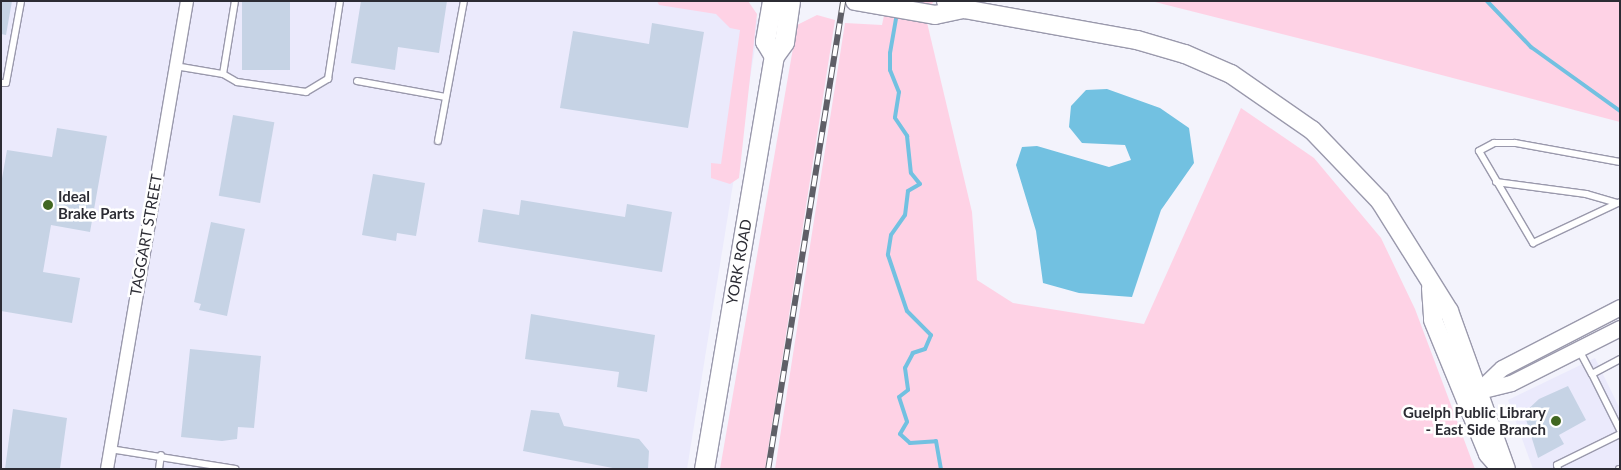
<!DOCTYPE html>
<html>
<head>
<meta charset="utf-8">
<style>
	body { margin:0 }
	#map { position:relative; width:1621px; height:470px; overflow:hidden; background:#f3f3fc; font-family:Lato,sans-serif }
	div>[style] { position:absolute }
	[style*='--x'] { left:calc(var(--x)*1px); top:calc(var(--y)*1px); width:calc(var(--w)*1px); rotate:calc(var(--a)*1deg) }
	.built>* { inset:0; background:#ebeafc }
	.green>* { inset:0; background:#fed2e5 }
	.water>* { inset:0; background:#72c1e1 }
	.stream>* { height:4px; margin:-2px; padding:0 2px; transform-origin:2px; border-radius:2px; background:#72c1e1 }
	.building>* { inset:0; background:#c6d3e5; transform-origin:0 0 }
	.roads { filter:drop-shadow(1px 0 #9a99ac) drop-shadow(-1px 0 #9a99ac) drop-shadow(0 1px #9a99ac) drop-shadow(0 -1px #9a99ac) }
	.service>* { height:6px; margin:-3px; padding:0 3px; transform-origin:3px; border-radius:3px; background:#fff }
	.minor>* { height:12px; margin:-6px; padding:0 6px; transform-origin:6px; border-radius:6px; background:#fff }
	.tertiary>* { height:15px; margin:-7.5px; padding:0 7.5px; transform-origin:7.5px; border-radius:7.5px; background:#fff }
	.secondary>* { height:18px; margin:-9px; padding:0 9px; transform-origin:9px; border-radius:9px; background:#fff }
	.primary>* { height:19px; margin:-9.5px; padding:0 9.5px; transform-origin:9.5px; border-radius:9.5px; background:#fff }
	.rail>* { height:5.5px; margin-top:-2.75px; transform-origin:0; background:repeating-linear-gradient(90deg,#fff 0 11px,#5f5f67 0 22px); box-sizing:border-box; border-block:1px solid #5f5f67 }
	.dots>* { width:14px; height:14px; translate:-50% -50%; box-sizing:border-box; border:2px solid #fff; border-radius:50% }
	span { translate:-50% -50%; white-space:nowrap; text-align:center; line-height:1.15; -webkit-text-stroke:5px #fff; paint-order:stroke }
	.poi-label { font-size:15px; color:#2c2c34; font-weight:700 }
	.left { translate:0 -50%; text-align:left }
	.right { translate:-100% -50%; text-align:right }
	.street-label { font-size:15px; color:#2c2c34 }
	.frame { position:absolute; inset:0; border:2px solid #2c2c34; pointer-events:none }
</style>
</head>
<body>
<div id="map">
	<div class="built">
		<i style="clip-path:polygon(1px 1px,744px 1px,759px 23px,687px 469px,1px 469px)"></i>
		<i style="clip-path:polygon(1595px 358px,1620px 409px,1620px 469px,1533px 469px,1508px 400px)"></i>
	</div>
	<div class="green">
		<i style="clip-path:polygon(657px 1px,748px 1px,757px 14px,739px 178px,730px 184px,711px 178px,711px 163px,721px 164px,740px 30px,730px 28px,716px 14px,659px 5px)"></i>
		<i style="clip-path:polygon(887px 1px,934px 1px,925px 14px,972px 212px,977px 280px,1013px 303px,1144px 324px,1241px 108px,1314px 158px,1381px 238px,1415px 309px,1475px 469px,775px 469px,845px 23px,882px 25px)"></i>
		<i style="clip-path:polygon(1151px 1px,1620px 1px,1620px 122px,1373px 57px)"></i>
		<i style="clip-path:polygon(817px 15px,835px 20px,765px 469px,720px 469px,797px 25px)"></i>
	</div>
	<div class="water">
		<i style="clip-path:polygon(1107px 89px,1160px 108px,1189px 128px,1194px 163px,1161px 210px,1132px 297px,1079px 293px,1043px 283px,1036px 231px,1016px 165px,1022px 147px,1037px 146px,1109px 167px,1131px 160px,1125px 145px,1082px 143px,1069px 127px,1071px 106px,1086px 90px)"></i>
	</div>
	<div class="stream">
		<i style="--x:1487;--y:1;--w:64;--a:46.3"></i>
		<i style="--x:1531;--y:47;--w:110;--a:35.7"></i>
		<i style="--x:897;--y:13;--w:41;--a:99.9"></i>
		<i style="--x:890;--y:53;--w:17;--a:90"></i>
		<i style="--x:890;--y:70;--w:24;--a:68"></i>
		<i style="--x:899;--y:92;--w:26;--a:99"></i>
		<i style="--x:895;--y:118;--w:22;--a:56"></i>
		<i style="--x:907;--y:136;--w:37;--a:84"></i>
		<i style="--x:911;--y:173;--w:14;--a:51"></i>
		<i style="--x:920;--y:184;--w:14;--a:150"></i>
		<i style="--x:908;--y:191;--w:24;--a:97"></i>
		<i style="--x:905;--y:215;--w:24;--a:125"></i>
		<i style="--x:891;--y:235;--w:20;--a:99"></i>
		<i style="--x:888;--y:255;--w:59;--a:71.3"></i>
		<i style="--x:907;--y:311;--w:34;--a:45"></i>
		<i style="--x:931;--y:335;--w:15;--a:113"></i>
		<i style="--x:925;--y:349;--w:13;--a:162"></i>
		<i style="--x:913;--y:353;--w:17;--a:118"></i>
		<i style="--x:905;--y:368;--w:22;--a:82"></i>
		<i style="--x:908;--y:390;--w:11;--a:142"></i>
		<i style="--x:899;--y:397;--w:26;--a:72"></i>
		<i style="--x:907;--y:422;--w:14;--a:120"></i>
		<i style="--x:900;--y:434;--w:13;--a:42"></i>
		<i style="--x:910;--y:443;--w:26;--a:-4"></i>
		<i style="--x:936;--y:441;--w:28;--a:80"></i>
	</div>
	<div class="building">
		<i style="clip-path:polygon(1px 1px,12px 1px,6px 35px,1px 34px)"></i>
		<i style="left:242px;top:1px;width:48px;height:69px"></i>
		<i style="clip-path:polygon(361px 1px,447px 1px,439px 53px,398px 47px,395px 70px,351px 63px)"></i>
		<i style="clip-path:polygon(652px 23px,704px 32px,688px 128px,560px 108px,573px 31px,649px 44px)"></i>
		<i style="left:233px;top:115px;width:42px;height:82px;rotate:10deg"></i>
		<i style="clip-path:polygon(57px 128px,107px 136px,90px 232px,51px 225px,43px 272px,80px 278px,72px 323px,1px 311px,1px 184px,7px 150px,52px 157px)"></i>
		<i style="clip-path:polygon(373px 174px,425px 183px,416px 236px,397px 233px,396px 241px,362px 235px)"></i>
		<i style="clip-path:polygon(521px 200px,625px 217px,627px 204px,672px 212px,662px 272px,478px 242px,483px 209px,519px 215px)"></i>
		<i style="clip-path:polygon(211px 222px,245px 229px,227px 316px,199px 310px,201px 304px,194px 302px)"></i>
		<i style="clip-path:polygon(531px 314px,655px 335px,647px 392px,617px 387px,619px 372px,525px 359px)"></i>
		<i style="clip-path:polygon(190px 349px,261px 356px,254px 428px,238px 427px,237px 439px,222px 441px,181px 437px)"></i>
		<i style="clip-path:polygon(1568px 386px,1586px 420px,1559px 435px,1564px 444px,1538px 458px,1524px 413px,1539px 399px)"></i>
		<i style="clip-path:polygon(13px 409px,67px 418px,60px 469px,5px 469px)"></i>
		<i style="clip-path:polygon(531px 410px,559px 413px,564px 426px,639px 439px,649px 451px,648px 469px,618px 469px,523px 451px)"></i>
	</div>
	<div class="roads">
		<div class="service">
			<i style="--x:175;--y:66;--w:49;--a:9.5"></i>
			<i style="--x:223;--y:74;--w:16;--a:30"></i>
			<i style="--x:237;--y:82;--w:70;--a:8.2"></i>
			<i style="--x:306;--y:92;--w:26;--a:-31"></i>
			<i style="--x:328;--y:79;--w:79;--a:-81.3"></i>
			<i style="--x:223;--y:74;--w:74;--a:-80.7"></i>
			<i style="--x:357;--y:81;--w:90;--a:10.2"></i>
			<i style="--x:1;--y:83;--w:5;--a:0"></i>
			<i style="--x:6;--y:83;--w:83;--a:-79.6"></i>
			<i style="--x:438;--y:141;--w:142;--a:-79.5"></i>
			<i style="--x:1620;--y:162;--w:107;--a:-169.7"></i>
			<i style="--x:1515;--y:143;--w:21;--a:180"></i>
			<i style="--x:1494;--y:143;--w:17;--a:152"></i>
			<i style="--x:1479;--y:151;--w:107;--a:59.6"></i>
			<i style="--x:1533;--y:243;--w:96;--a:-25.2"></i>
			<i style="--x:1496;--y:182;--w:91;--a:7.6"></i>
			<i style="--x:1586;--y:194;--w:32;--a:16"></i>
			<i style="--x:1579;--y:350;--w:27;--a:62"></i>
			<i style="--x:1592;--y:374;--w:32;--a:-28"></i>
			<i style="--x:1592;--y:374;--w:63;--a:63.4"></i>
			<i style="--x:110;--y:449;--w:127;--a:9.1"></i>
			<i style="--x:159;--y:469;--w:14;--a:-82"></i>
			<i style="--x:1558;--y:469;--w:4;--a:-104"></i>
			<i style="--x:1557;--y:465;--w:70;--a:-26.2"></i>
			<i style="--x:1619;--y:469;--w:1;--a:0"></i>
		</div>
		<div class="minor">
			<i style="--x:107;--y:469;--w:475;--a:-80.3"></i>
		</div>
		<div class="tertiary">
			<i style="--x:1480;--y:389;--w:30;--a:-44"></i>
			<i style="--x:1502;--y:368;--w:133;--a:-27.3"></i>
			<i style="--x:1467;--y:394;--w:45;--a:-14"></i>
			<i style="--x:1511;--y:383;--w:122;--a:-26.8"></i>
		</div>
		<div class="secondary">
			<i style="--x:855;--y:1;--w:81;--a:9.9"></i>
			<i style="--x:935;--y:15;--w:30;--a:-12"></i>
			<i style="--x:946;--y:1;--w:20;--a:24"></i>
			<i style="--x:964;--y:9;--w:176;--a:10.2"></i>
			<i style="--x:1137;--y:40;--w:50;--a:16.3"></i>
			<i style="--x:1185;--y:54;--w:50;--a:23.5"></i>
			<i style="--x:1231;--y:74;--w:98;--a:34.7"></i>
			<i style="--x:1312;--y:130;--w:98;--a:46.2"></i>
			<i style="--x:1380;--y:201;--w:130;--a:57.9"></i>
			<i style="--x:1449;--y:311;--w:168;--a:70.2"></i>
			<i style="--x:1431;--y:288;--w:32;--a:86"></i>
			<i style="--x:1433;--y:320;--w:145;--a:67.7"></i>
			<i style="--x:1488;--y:454;--w:20;--a:49"></i>
		</div>
		<div class="primary">
			<i style="--x:772;--y:1;--w:41;--a:99.9"></i>
			<i style="--x:765;--y:41;--w:17;--a:59"></i>
			<i style="--x:704;--y:469;--w:419;--a:-80.4"></i>
			<i style="--x:774;--y:56;--w:17;--a:-54"></i>
			<i style="--x:784;--y:42;--w:41;--a:-81.7"></i>
		</div>
	</div>
	<div class="rail">
		<i style="--x:768;--y:469;--w:474;--a:-80.9"></i>
	</div>
	<div class="dots">
		<i style="left:48px;top:205px;background:#416721"></i>
		<i style="left:1556px;top:421px;background:#416721"></i>
	</div>
	<div class="poi-label">
		<span class="left" style="left:58px;top:205px">Ideal<br>Brake Parts</span>
		<span class="right" style="left:1546px;top:421px">Guelph Public Library<br>- East Side Branch</span>
	</div>
	<div class="street-label">
		<span style="left:146px;top:235px;rotate:-80deg">TAGGART STREET</span>
		<span style="left:739px;top:262px;rotate:-80deg">YORK ROAD</span>
	</div>
	<div class="frame"></div>
</div>
</body>
</html>
